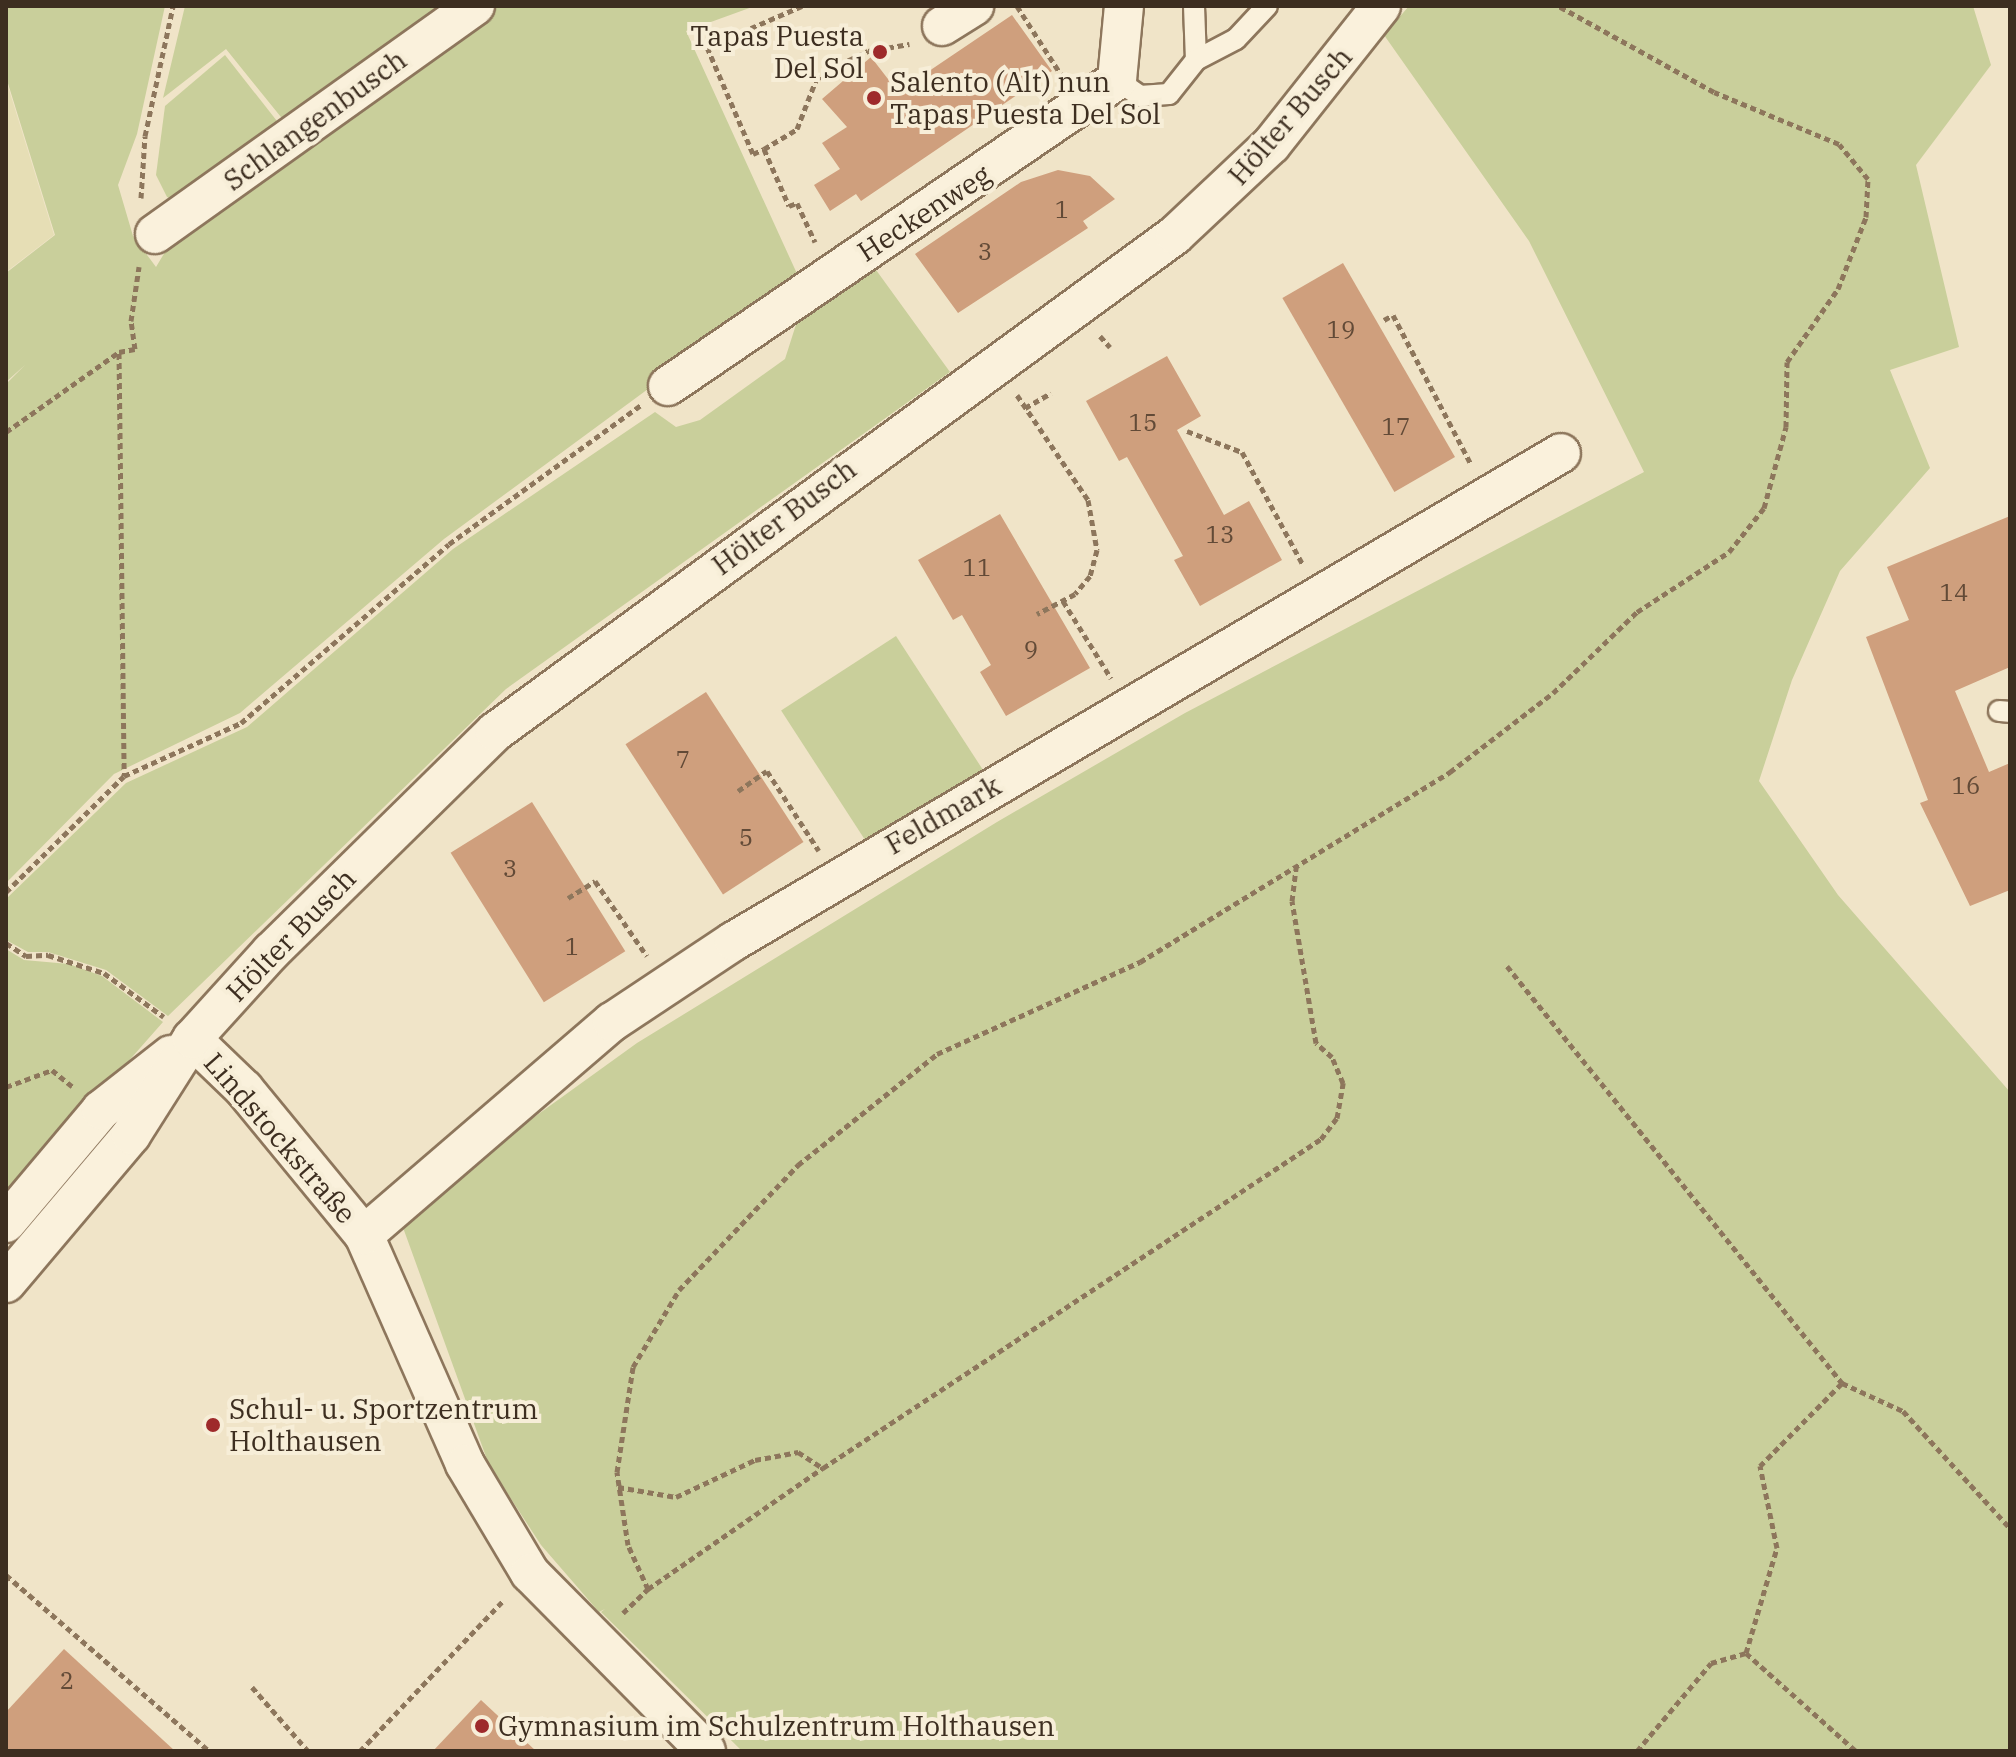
<!DOCTYPE html>
<html>
<head>
<meta charset="utf-8">
<style>
	body { margin:0 }
	#map { position:relative; width:2016px; height:1757px; overflow:hidden; background:#f0e4c8; font-family:"IBM Plex Serif",serif }
	div>[style] { position:absolute }
	[style*='--x'] { left:calc(var(--x)*1px); top:calc(var(--y)*1px); width:calc(var(--w)*1px); rotate:calc(var(--a)*1deg) }
	.farmland>* { inset:0; background:#e6deb5 }
	.green>* { inset:0; background:#c9cf9b; transform-origin:0 0 }
	.building>* { inset:0; background:#cf9f7d; transform-origin:0 0 }
	.path>* { height:5px; margin-top:-2.5px; transform-origin:0; background:repeating-linear-gradient(90deg,#8d765c 0 6px,transparent 0 10px) }
	.roads { filter:drop-shadow(2px 0 #8d765c) drop-shadow(-2px 0 #8d765c) drop-shadow(0 2px #8d765c) drop-shadow(0 -2px #8d765c) }
	.service>* { height:20px; margin:-10px; padding:0 10px; transform-origin:10px; border-radius:10px; background:#faf1dc }
	.minor>* { height:38px; margin:-19px; padding:0 19px; transform-origin:19px; border-radius:19px; background:#faf1dc }
	.dots>* { width:22px; height:22px; translate:-50% -50%; box-sizing:border-box; border:4px solid #f7eed8; border-radius:50% }
	span { translate:-50% -50%; white-space:nowrap; text-align:center; line-height:1.15; -webkit-text-stroke:8px #f7eed8; paint-order:stroke }
	.number-label { font-size:24px; color:#624a37 }
	.number-label span { -webkit-text-stroke-width:0 }
	.poi-label { font-size:28px; color:#3d2e20 }
	.right { translate:-100% -50%; text-align:right }
	.left { translate:0 -50%; text-align:left }
	.street-label { font-size:28px; color:#3d2e20 }
	.frame { position:absolute; inset:0; border:8px solid #3d2e20; pointer-events:none }
</style>
</head>
<body>
<div id="map">
	<div class="farmland">
		<i style="clip-path:polygon(6px 80px,54px 235px,6px 272px)"></i>
	</div>
	<div class="green">
		<i style="clip-path:polygon(6px 6px,165px 6px,137px 134px,118px 185px,133px 236px,156px 267px,165px 252px,254px 178px,495px 6px,755px 6px,686px 31px,799px 278px,444px 539px,240px 713px,114px 774px,6px 883px,6px 384px,25px 365px,6px 382px,6px 273px,55px 235px,6px 77px)"></i>
		<i style="clip-path:polygon(185px 6px,464px 6px,289px 127px,226px 49px,163px 98px)"></i>
		<i style="clip-path:polygon(1409px 6px,1973px 6px,1991px 65px,1916px 165px,1959px 347px,1890px 370px,1930px 468px,1840px 571px,1792px 680px,1759px 781px,1838px 895px,2010px 1092px,2010px 1751px,742px 1751px,601px 1612px,605px 1609px,599px 1612px,541px 1545px,489px 1465px,401px 1222px,451px 1177px,637px 1043px,997px 822px,1185px 713px,1644px 472px,1529px 241px,1384px 35px)"></i>
		<i style="clip-path:polygon(225px 55px,284px 130px,178px 202px,167px 197px,156px 175px,165px 106px)"></i>
		<i style="clip-path:polygon(871px 263px,950px 372px,506px 689px,168px 1016px,106px 970px,48px 952px,28px 952px,6px 940px,6px 899px,126px 783px,247px 727px,453px 549px,655px 412px,676px 427px,700px 420px,785px 359px,800px 312px)"></i>
		<i style="left:896px;top:636px;width:164px;height:137px;rotate:57deg"></i>
		<i style="clip-path:polygon(6px 949px,24px 960px,69px 964px,102px 976px,163px 1022px,6px 1200px)"></i>
	</div>
	<div class="building">
		<i style="clip-path:polygon(1012px 15px,1052px 71px,861px 201px,856px 194px,830px 211px,814px 185px,840px 169px,822px 143px,847px 127px,822px 99px,871px 57px,898px 92px)"></i>
		<i style="clip-path:polygon(1058px 170px,1090px 176px,1115px 199px,1083px 221px,1088px 228px,958px 313px,915px 254px,1021px 182px)"></i>
		<i style="left:1343px;top:263px;width:224px;height:70px;rotate:60deg"></i>
		<i style="clip-path:polygon(1167px 356px,1201px 416px,1177px 430px,1224px 515px,1249px 501px,1282px 560px,1200px 606px,1174px 560px,1183px 556px,1127px 457px,1119px 461px,1086px 401px)"></i>
		<i style="clip-path:polygon(1000px 514px,1090px 668px,1006px 716px,980px 672px,991px 665px,962px 615px,953px 620px,918px 560px)"></i>
		<i style="clip-path:polygon(2010px 516px,2010px 667px,1955px 691px,1989px 772px,2010px 763px,2010px 890px,1970px 906px,1920px 803px,1928px 800px,1866px 637px,1909px 620px,1887px 567px)"></i>
		<i style="left:706px;top:692px;width:179px;height:96px;rotate:57deg"></i>
		<i style="left:532px;top:802px;width:176px;height:96px;rotate:58deg"></i>
		<i style="clip-path:polygon(64px 1649px,175px 1751px,6px 1751px,6px 1712px)"></i>
		<i style="clip-path:polygon(481px 1700px,536px 1751px,433px 1751px)"></i>
	</div>
	<div class="path">
		<i style="--x:802;--y:6;--w:103;--a:156.7"></i>
		<i style="--x:707;--y:47;--w:116;--a:66.7"></i>
		<i style="--x:753;--y:154;--w:12;--a:-24"></i>
		<i style="--x:764;--y:149;--w:62;--a:66.3"></i>
		<i style="--x:789;--y:206;--w:9;--a:-21"></i>
		<i style="--x:797;--y:203;--w:43;--a:65.2"></i>
		<i style="--x:1017;--y:6;--w:83;--a:57.3"></i>
		<i style="--x:764;--y:149;--w:39;--a:-31"></i>
		<i style="--x:797;--y:129;--w:53;--a:-68.8"></i>
		<i style="--x:816;--y:80;--w:18;--a:-38"></i>
		<i style="--x:830;--y:69;--w:42;--a:-25.3"></i>
		<i style="--x:868;--y:51;--w:42;--a:-9.7"></i>
		<i style="--x:141;--y:198;--w:62;--a:-86.3"></i>
		<i style="--x:145;--y:136;--w:133;--a:-77.8"></i>
		<i style="--x:1384;--y:320;--w:10;--a:-29"></i>
		<i style="--x:1393;--y:315;--w:168;--a:62.4"></i>
		<i style="--x:1100;--y:336;--w:15;--a:48"></i>
		<i style="--x:119;--y:353;--w:423;--a:89.3"></i>
		<i style="--x:1017;--y:395;--w:127;--a:55.9"></i>
		<i style="--x:1088;--y:500;--w:51;--a:79.8"></i>
		<i style="--x:1097;--y:550;--w:27;--a:105"></i>
		<i style="--x:1090;--y:576;--w:23;--a:130"></i>
		<i style="--x:1075;--y:594;--w:43;--a:152.2"></i>
		<i style="--x:1025;--y:408;--w:30;--a:-30"></i>
		<i style="--x:1187;--y:431;--w:59;--a:20.9"></i>
		<i style="--x:1242;--y:452;--w:128;--a:61.6"></i>
		<i style="--x:6;--y:432;--w:138;--a:-35.3"></i>
		<i style="--x:119;--y:352;--w:16;--a:-11"></i>
		<i style="--x:135;--y:349;--w:28;--a:-98"></i>
		<i style="--x:131;--y:321;--w:55;--a:-81.6"></i>
		<i style="--x:1063;--y:601;--w:91;--a:58.1"></i>
		<i style="--x:738;--y:791;--w:35;--a:-35"></i>
		<i style="--x:767;--y:771;--w:95;--a:57"></i>
		<i style="--x:6;--y:892;--w:165;--a:-44.5"></i>
		<i style="--x:124;--y:776;--w:128;--a:-24.4"></i>
		<i style="--x:241;--y:723;--w:274;--a:-40.7"></i>
		<i style="--x:449;--y:544;--w:237;--a:-35.9"></i>
		<i style="--x:568;--y:898;--w:32;--a:-32"></i>
		<i style="--x:595;--y:881;--w:91;--a:55.3"></i>
		<i style="--x:6;--y:943;--w:24;--a:33"></i>
		<i style="--x:26;--y:956;--w:22;--a:-3"></i>
		<i style="--x:48;--y:955;--w:59;--a:17.8"></i>
		<i style="--x:104;--y:973;--w:74;--a:36.3"></i>
		<i style="--x:1507;--y:966;--w:535;--a:51.22"></i>
		<i style="--x:1842;--y:1383;--w:67;--a:24.7"></i>
		<i style="--x:1903;--y:1411;--w:159;--a:47.6"></i>
		<i style="--x:6;--y:1087;--w:49;--a:-20.3"></i>
		<i style="--x:52;--y:1070;--w:26;--a:39"></i>
		<i style="--x:618;--y:1487;--w:59;--a:9.8"></i>
		<i style="--x:676;--y:1497;--w:87;--a:-25.1"></i>
		<i style="--x:755;--y:1460;--w:44;--a:-10.5"></i>
		<i style="--x:798;--y:1452;--w:30;--a:33"></i>
		<i style="--x:823;--y:1468;--w:597;--a:-33.45"></i>
		<i style="--x:1321;--y:1139;--w:26;--a:-53"></i>
		<i style="--x:1337;--y:1118;--w:36;--a:-80"></i>
		<i style="--x:1343;--y:1083;--w:28;--a:-113"></i>
		<i style="--x:1332;--y:1057;--w:21;--a:-139"></i>
		<i style="--x:1316;--y:1043;--w:144;--a:-99.6"></i>
		<i style="--x:1292;--y:901;--w:35;--a:-83"></i>
		<i style="--x:6;--y:1575;--w:269;--a:40.9"></i>
		<i style="--x:648;--y:1589;--w:213;--a:-34.7"></i>
		<i style="--x:623;--y:1613;--w:35;--a:-44"></i>
		<i style="--x:648;--y:1589;--w:48;--a:-114.4"></i>
		<i style="--x:628;--y:1545;--w:74;--a:-98.6"></i>
		<i style="--x:617;--y:1472;--w:106;--a:-81.3"></i>
		<i style="--x:633;--y:1367;--w:90;--a:-59.1"></i>
		<i style="--x:679;--y:1290;--w:173;--a:-46.4"></i>
		<i style="--x:798;--y:1165;--w:178;--a:-38.6"></i>
		<i style="--x:937;--y:1054;--w:223;--a:-24.4"></i>
		<i style="--x:1140;--y:962;--w:364;--a:-31.5"></i>
		<i style="--x:1450;--y:772;--w:130;--a:-37.5"></i>
		<i style="--x:1553;--y:693;--w:117;--a:-44"></i>
		<i style="--x:1637;--y:612;--w:110;--a:-33.1"></i>
		<i style="--x:1729;--y:552;--w:56;--a:-51.5"></i>
		<i style="--x:1764;--y:508;--w:84;--a:-74.8"></i>
		<i style="--x:1786;--y:427;--w:65;--a:-89.1"></i>
		<i style="--x:1787;--y:362;--w:89;--a:-55.1"></i>
		<i style="--x:1838;--y:289;--w:77;--a:-68.7"></i>
		<i style="--x:1866;--y:217;--w:38;--a:-87"></i>
		<i style="--x:1868;--y:179;--w:45;--a:-129.6"></i>
		<i style="--x:1839;--y:144;--w:135;--a:-157.4"></i>
		<i style="--x:1714;--y:92;--w:177;--a:-151"></i>
		<i style="--x:1746;--y:1653;--w:109;--a:-73.6"></i>
		<i style="--x:1777;--y:1548;--w:84;--a:-101.7"></i>
		<i style="--x:1760;--y:1466;--w:117;--a:-45.3"></i>
		<i style="--x:252;--y:1687;--w:85;--a:48.8"></i>
		<i style="--x:360;--y:1751;--w:209;--a:-46.4"></i>
		<i style="--x:1637;--y:1751;--w:115;--a:-49.9"></i>
		<i style="--x:1711;--y:1663;--w:36;--a:-16"></i>
		<i style="--x:1746;--y:1653;--w:147;--a:41.7"></i>
	</div>
	<div class="roads">
		<div class="service">
			<i style="--x:1194;--y:6;--w:54;--a:87.9"></i>
			<i style="--x:1117;--y:80;--w:28;--a:35"></i>
			<i style="--x:1140;--y:96;--w:29;--a:-4"></i>
			<i style="--x:1169;--y:94;--w:43;--a:-51.5"></i>
			<i style="--x:1196;--y:60;--w:45;--a:-27.7"></i>
			<i style="--x:1236;--y:39;--w:45;--a:-46.8"></i>
			<i style="--x:1999;--y:711;--w:11;--a:5"></i>
		</div>
		<div class="minor">
			<i style="--x:942;--y:26;--w:38;--a:-32"></i>
			<i style="--x:155;--y:234;--w:393;--a:-35.5"></i>
			<i style="--x:668;--y:386;--w:543;--a:-34.27"></i>
			<i style="--x:1117;--y:80;--w:74;--a:-84.6"></i>
			<i style="--x:192;--y:1039;--w:72;--a:43.9"></i>
			<i style="--x:244;--y:1089;--w:189;--a:50.6"></i>
			<i style="--x:364;--y:1235;--w:250;--a:66.2"></i>
			<i style="--x:465;--y:1464;--w:127;--a:59.2"></i>
			<i style="--x:530;--y:1573;--w:250;--a:45.3"></i>
			<i style="--x:6;--y:1223;--w:148;--a:-49.9"></i>
			<i style="--x:101;--y:1110;--w:89;--a:-38.2"></i>
			<i style="--x:364;--y:1235;--w:327;--a:-40.7"></i>
			<i style="--x:612;--y:1022;--w:146;--a:-33.6"></i>
			<i style="--x:734;--y:941;--w:960;--a:-30.54"></i>
			<i style="--x:6;--y:1283;--w:194;--a:-49.8"></i>
			<i style="--x:131;--y:1135;--w:114;--a:-57.6"></i>
			<i style="--x:192;--y:1039;--w:118;--a:-47.8"></i>
			<i style="--x:271;--y:952;--w:314;--a:-44.5"></i>
			<i style="--x:495;--y:732;--w:842;--a:-36.16"></i>
			<i style="--x:1175;--y:235;--w:132;--a:-43.2"></i>
			<i style="--x:1271;--y:145;--w:177;--a:-51.6"></i>
		</div>
	</div>
	<div class="dots">
		<i style="left:880px;top:52px;background:#9e2a2b"></i>
		<i style="left:874px;top:98px;background:#9e2a2b"></i>
		<i style="left:213px;top:1425px;background:#9e2a2b"></i>
		<i style="left:482px;top:1726px;background:#9e2a2b"></i>
	</div>
	<div class="number-label">
		<span style="left:1062px;top:210px">1</span>
		<span style="left:985px;top:252px">3</span>
		<span style="left:1341px;top:330px">19</span>
		<span style="left:1143px;top:423px">15</span>
		<span style="left:1396px;top:427px">17</span>
		<span style="left:1220px;top:535px">13</span>
		<span style="left:977px;top:568px">11</span>
		<span style="left:1954px;top:593px">14</span>
		<span style="left:1031px;top:650px">9</span>
		<span style="left:683px;top:760px">7</span>
		<span style="left:1966px;top:786px">16</span>
		<span style="left:746px;top:838px">5</span>
		<span style="left:510px;top:869px">3</span>
		<span style="left:572px;top:947px">1</span>
		<span style="left:67px;top:1681px">2</span>
	</div>
	<div class="poi-label">
		<span class="right" style="left:864px;top:52px">Tapas Puesta<br>Del Sol</span>
		<span class="left" style="left:890px;top:98px">Salento (Alt) nun<br>Tapas Puesta Del Sol</span>
		<span class="left" style="left:229px;top:1425px">Schul- u. Sportzentrum<br>Holthausen</span>
		<span class="left" style="left:498px;top:1726px">Gymnasium im Schulzentrum Holthausen</span>
	</div>
	<div class="street-label">
		<span style="left:1290px;top:116px;rotate:-49deg">Hölter Busch</span>
		<span style="left:315px;top:120px;rotate:-36deg">Schlangenbusch</span>
		<span style="left:924px;top:213px;rotate:-33deg">Heckenweg</span>
		<span style="left:784px;top:517px;rotate:-37deg">Hölter Busch</span>
		<span style="left:943px;top:815px;rotate:-30deg">Feldmark</span>
		<span style="left:291px;top:935px;rotate:-46deg">Hölter Busch</span>
		<span style="left:280px;top:1138px;rotate:49deg">Lindstockstraße</span>
	</div>
	<div class="frame"></div>
</div>
</body>
</html>
